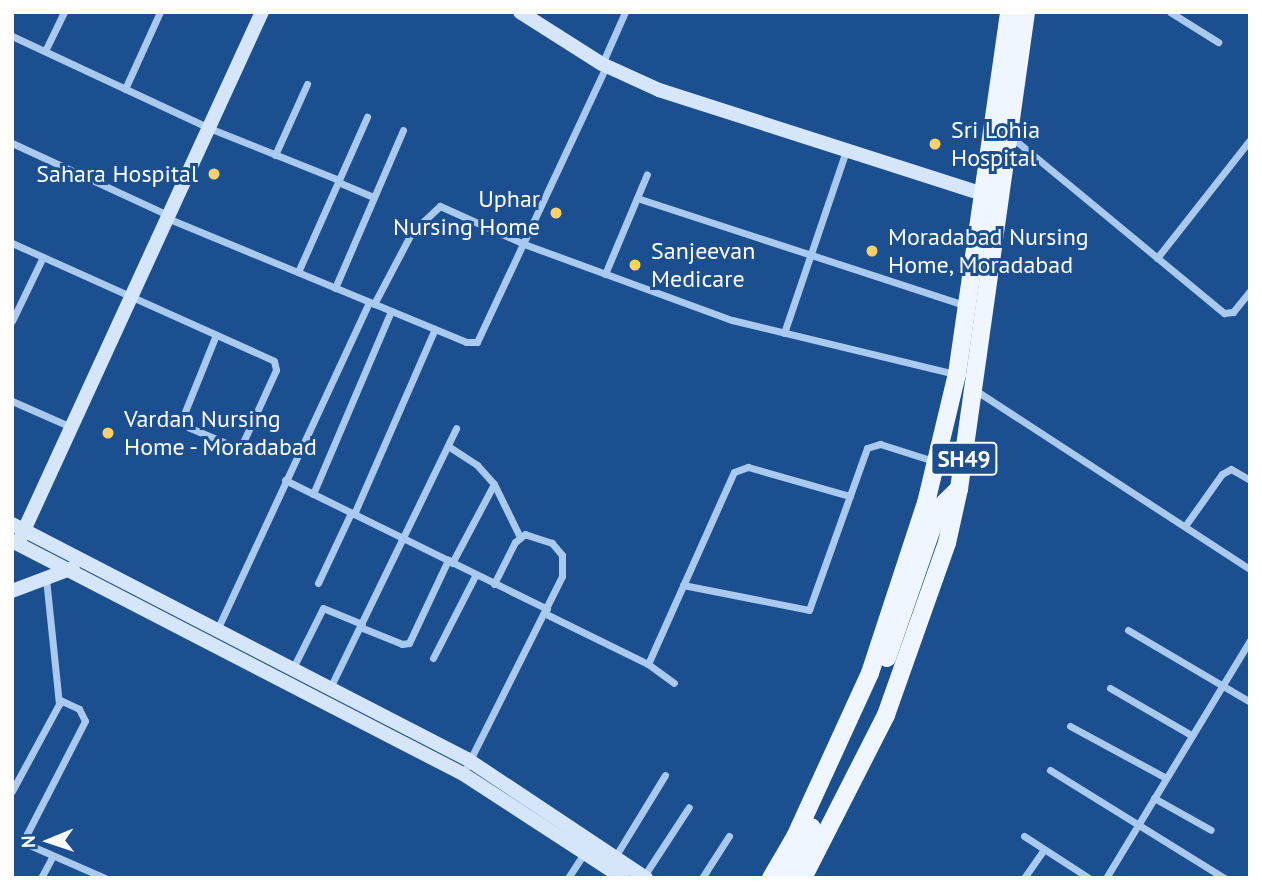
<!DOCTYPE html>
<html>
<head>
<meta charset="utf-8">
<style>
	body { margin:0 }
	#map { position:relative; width:1262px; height:890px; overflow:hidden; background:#1b4f8f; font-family:"PT Sans",sans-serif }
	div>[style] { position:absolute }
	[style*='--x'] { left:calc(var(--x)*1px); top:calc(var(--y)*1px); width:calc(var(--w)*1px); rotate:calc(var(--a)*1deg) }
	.street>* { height:7px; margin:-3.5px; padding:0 3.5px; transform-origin:3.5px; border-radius:3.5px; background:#a9c9ee }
	.secondary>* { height:14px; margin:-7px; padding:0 7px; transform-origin:7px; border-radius:7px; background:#d6e6fa }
	.primary>* { height:18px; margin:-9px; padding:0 9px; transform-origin:9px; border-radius:9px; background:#f0f6ff }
	.dots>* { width:19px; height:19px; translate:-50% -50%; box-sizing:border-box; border:4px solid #1b4f8f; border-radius:50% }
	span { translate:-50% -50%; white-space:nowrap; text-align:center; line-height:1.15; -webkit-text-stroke:6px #1b4f8f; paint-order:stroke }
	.shield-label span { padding:2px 5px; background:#1b4f8f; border:2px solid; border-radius:5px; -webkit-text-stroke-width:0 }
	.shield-label { font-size:23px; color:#fff; font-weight:700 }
	.poi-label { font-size:24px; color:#fff }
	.left { translate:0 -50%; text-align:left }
	.right { translate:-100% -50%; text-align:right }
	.frame { position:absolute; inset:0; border:14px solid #fff; pointer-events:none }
	.north { position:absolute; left:14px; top:806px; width:70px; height:70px; -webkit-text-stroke:5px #1b4f8f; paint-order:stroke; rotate:268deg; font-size:19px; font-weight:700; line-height:28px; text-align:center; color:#fff }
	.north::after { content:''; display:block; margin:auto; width:24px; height:32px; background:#fff; clip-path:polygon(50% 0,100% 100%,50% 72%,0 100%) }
</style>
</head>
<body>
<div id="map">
	<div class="street">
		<i style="--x:1170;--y:12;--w:57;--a:32"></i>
		<i style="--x:12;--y:36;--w:217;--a:25"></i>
		<i style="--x:209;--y:128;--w:140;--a:21.8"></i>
		<i style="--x:45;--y:51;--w:43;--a:-64"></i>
		<i style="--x:602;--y:64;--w:57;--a:-66.1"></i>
		<i style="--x:125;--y:89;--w:85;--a:-65.6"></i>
		<i style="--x:1010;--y:136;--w:278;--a:39.6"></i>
		<i style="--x:1224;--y:313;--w:9;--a:-6"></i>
		<i style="--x:1233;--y:312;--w:27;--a:-51"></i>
		<i style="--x:12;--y:143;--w:172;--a:24.8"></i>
		<i style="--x:275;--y:155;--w:78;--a:-65.7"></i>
		<i style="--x:338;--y:182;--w:39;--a:23"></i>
		<i style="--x:637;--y:198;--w:347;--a:18.1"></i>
		<i style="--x:167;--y:218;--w:324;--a:22.5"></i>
		<i style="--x:466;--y:342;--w:11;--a:0"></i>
		<i style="--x:477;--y:342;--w:305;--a:-64.9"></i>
		<i style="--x:12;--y:243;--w:287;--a:24.2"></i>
		<i style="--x:274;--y:361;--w:9;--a:77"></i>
		<i style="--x:276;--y:370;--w:87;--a:114.5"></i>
		<i style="--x:240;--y:449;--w:56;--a:-157.1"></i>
		<i style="--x:188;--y:427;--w:10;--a:-127"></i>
		<i style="--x:182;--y:419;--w:91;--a:-68"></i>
		<i style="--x:1157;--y:258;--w:150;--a:-51.8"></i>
		<i style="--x:298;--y:272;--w:170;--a:-66"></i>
		<i style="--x:605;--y:274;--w:108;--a:-67.2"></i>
		<i style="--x:335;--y:288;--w:172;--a:-66.7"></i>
		<i style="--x:374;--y:304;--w:81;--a:-62.2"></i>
		<i style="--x:412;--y:232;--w:38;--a:-43"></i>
		<i style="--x:440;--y:206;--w:92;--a:24.3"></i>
		<i style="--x:524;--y:244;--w:221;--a:20.1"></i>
		<i style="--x:732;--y:320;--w:230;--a:13.6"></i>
		<i style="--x:12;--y:321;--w:71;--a:-64.2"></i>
		<i style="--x:784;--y:333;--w:192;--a:-71.2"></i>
		<i style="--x:975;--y:390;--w:328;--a:33.1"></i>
		<i style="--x:12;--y:401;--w:64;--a:23.8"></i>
		<i style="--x:448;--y:446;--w:35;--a:33"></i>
		<i style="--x:477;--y:465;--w:25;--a:48"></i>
		<i style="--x:494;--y:484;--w:59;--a:63.9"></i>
		<i style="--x:285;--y:480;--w:292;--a:26.2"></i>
		<i style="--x:313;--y:494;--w:199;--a:-66.9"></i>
		<i style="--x:354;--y:514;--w:202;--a:-66.4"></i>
		<i style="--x:1185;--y:526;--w:64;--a:-54.6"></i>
		<i style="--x:1222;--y:474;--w:10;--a:-29"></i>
		<i style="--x:1231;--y:469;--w:22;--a:30"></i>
		<i style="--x:452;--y:563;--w:89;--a:-62"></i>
		<i style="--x:318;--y:583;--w:77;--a:-64.8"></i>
		<i style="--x:683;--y:585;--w:128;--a:11.2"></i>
		<i style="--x:809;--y:610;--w:172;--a:-70.3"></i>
		<i style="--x:867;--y:448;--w:14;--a:-17"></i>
		<i style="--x:880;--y:444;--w:86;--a:17.6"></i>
		<i style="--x:544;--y:613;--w:116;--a:26.1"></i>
		<i style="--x:648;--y:664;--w:32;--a:36"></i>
		<i style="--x:360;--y:627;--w:45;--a:22"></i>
		<i style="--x:402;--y:644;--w:7;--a:-8"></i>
		<i style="--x:409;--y:643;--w:92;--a:-64.8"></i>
		<i style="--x:1128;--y:630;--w:142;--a:30.5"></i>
		<i style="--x:216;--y:632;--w:364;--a:-65.1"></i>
		<i style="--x:433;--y:658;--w:94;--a:-62.9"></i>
		<i style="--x:648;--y:664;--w:210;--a:-65.9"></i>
		<i style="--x:734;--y:472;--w:15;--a:-20"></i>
		<i style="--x:748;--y:467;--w:106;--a:15.9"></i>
		<i style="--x:292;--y:670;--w:69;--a:-63.4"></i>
		<i style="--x:323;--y:608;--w:42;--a:22.3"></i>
		<i style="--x:1110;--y:688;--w:94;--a:30.1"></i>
		<i style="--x:329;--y:690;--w:291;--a:-64.1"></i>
		<i style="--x:60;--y:700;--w:21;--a:25"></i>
		<i style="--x:79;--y:709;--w:13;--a:63"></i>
		<i style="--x:85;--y:721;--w:127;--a:117.2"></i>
		<i style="--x:27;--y:834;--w:10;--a:90"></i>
		<i style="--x:27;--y:844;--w:85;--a:23.6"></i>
		<i style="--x:1070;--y:726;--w:109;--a:28.4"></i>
		<i style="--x:1050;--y:770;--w:205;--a:31.8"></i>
		<i style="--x:463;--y:774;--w:221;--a:-63.4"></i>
		<i style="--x:562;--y:576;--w:21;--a:-90"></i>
		<i style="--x:562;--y:555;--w:16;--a:-130"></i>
		<i style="--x:552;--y:543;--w:28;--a:-162"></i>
		<i style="--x:525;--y:534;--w:13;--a:141"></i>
		<i style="--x:515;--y:542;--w:47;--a:116.6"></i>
		<i style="--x:12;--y:791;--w:99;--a:-61.6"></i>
		<i style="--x:59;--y:704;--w:127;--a:-95.9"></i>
		<i style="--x:1154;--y:798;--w:65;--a:29.3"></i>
		<i style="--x:1024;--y:836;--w:77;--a:32.9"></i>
		<i style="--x:615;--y:857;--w:96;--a:-58.6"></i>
		<i style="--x:644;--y:876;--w:82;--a:-56.9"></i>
		<i style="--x:41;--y:878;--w:24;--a:-62"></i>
		<i style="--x:568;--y:878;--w:31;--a:-57"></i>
		<i style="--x:702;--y:878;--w:50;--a:-57.3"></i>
		<i style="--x:1024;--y:878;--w:35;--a:-55"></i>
		<i style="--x:1106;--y:878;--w:278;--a:-58.8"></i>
	</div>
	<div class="secondary">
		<i style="--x:520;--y:12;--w:97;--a:32.4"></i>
		<i style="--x:602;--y:64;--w:63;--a:24.5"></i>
		<i style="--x:659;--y:90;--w:350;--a:17.8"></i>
		<i style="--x:12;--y:524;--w:512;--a:27.32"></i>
		<i style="--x:467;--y:759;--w:215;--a:33.6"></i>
		<i style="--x:20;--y:539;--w:580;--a:-65.34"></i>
		<i style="--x:12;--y:541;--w:508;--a:27.32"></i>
		<i style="--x:463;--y:774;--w:191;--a:33"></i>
		<i style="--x:12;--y:591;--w:65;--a:-20.7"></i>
	</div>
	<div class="primary">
		<i style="--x:887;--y:658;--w:159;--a:-70.9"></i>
		<i style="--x:939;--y:508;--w:28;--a:-44"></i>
		<i style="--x:771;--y:878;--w:48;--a:-59.7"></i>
		<i style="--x:795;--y:837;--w:180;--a:-65.4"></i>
		<i style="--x:870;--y:673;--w:179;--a:-71.8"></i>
		<i style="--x:926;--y:503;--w:133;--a:-76.5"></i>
		<i style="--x:957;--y:374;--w:366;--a:-81.8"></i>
		<i style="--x:788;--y:878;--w:56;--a:-64.8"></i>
		<i style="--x:803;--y:878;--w:183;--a:-63"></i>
		<i style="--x:886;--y:715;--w:182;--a:-70.5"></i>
		<i style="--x:947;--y:543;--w:55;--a:-77.5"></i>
		<i style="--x:959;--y:489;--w:482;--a:-82"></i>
	</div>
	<div class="dots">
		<i style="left:935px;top:144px;background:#ffd166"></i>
		<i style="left:214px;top:174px;background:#ffd166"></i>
		<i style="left:556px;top:213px;background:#ffd166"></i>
		<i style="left:872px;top:251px;background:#ffd166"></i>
		<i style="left:635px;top:265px;background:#ffd166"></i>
		<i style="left:108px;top:433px;background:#ffd166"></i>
	</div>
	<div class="shield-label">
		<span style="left:964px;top:459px">SH49</span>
	</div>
	<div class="poi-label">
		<span class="left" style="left:951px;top:144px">Sri Lohia<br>Hospital</span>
		<span class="right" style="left:198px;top:174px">Sahara Hospital</span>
		<span class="right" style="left:540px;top:213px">Uphar<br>Nursing Home</span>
		<span class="left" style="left:888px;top:251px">Moradabad Nursing<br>Home, Moradabad</span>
		<span class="left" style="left:651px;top:265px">Sanjeevan<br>Medicare</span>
		<span class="left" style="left:124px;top:433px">Vardan Nursing<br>Home - Moradabad</span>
	</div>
	<div class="frame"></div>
	<div class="north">N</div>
</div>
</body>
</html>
